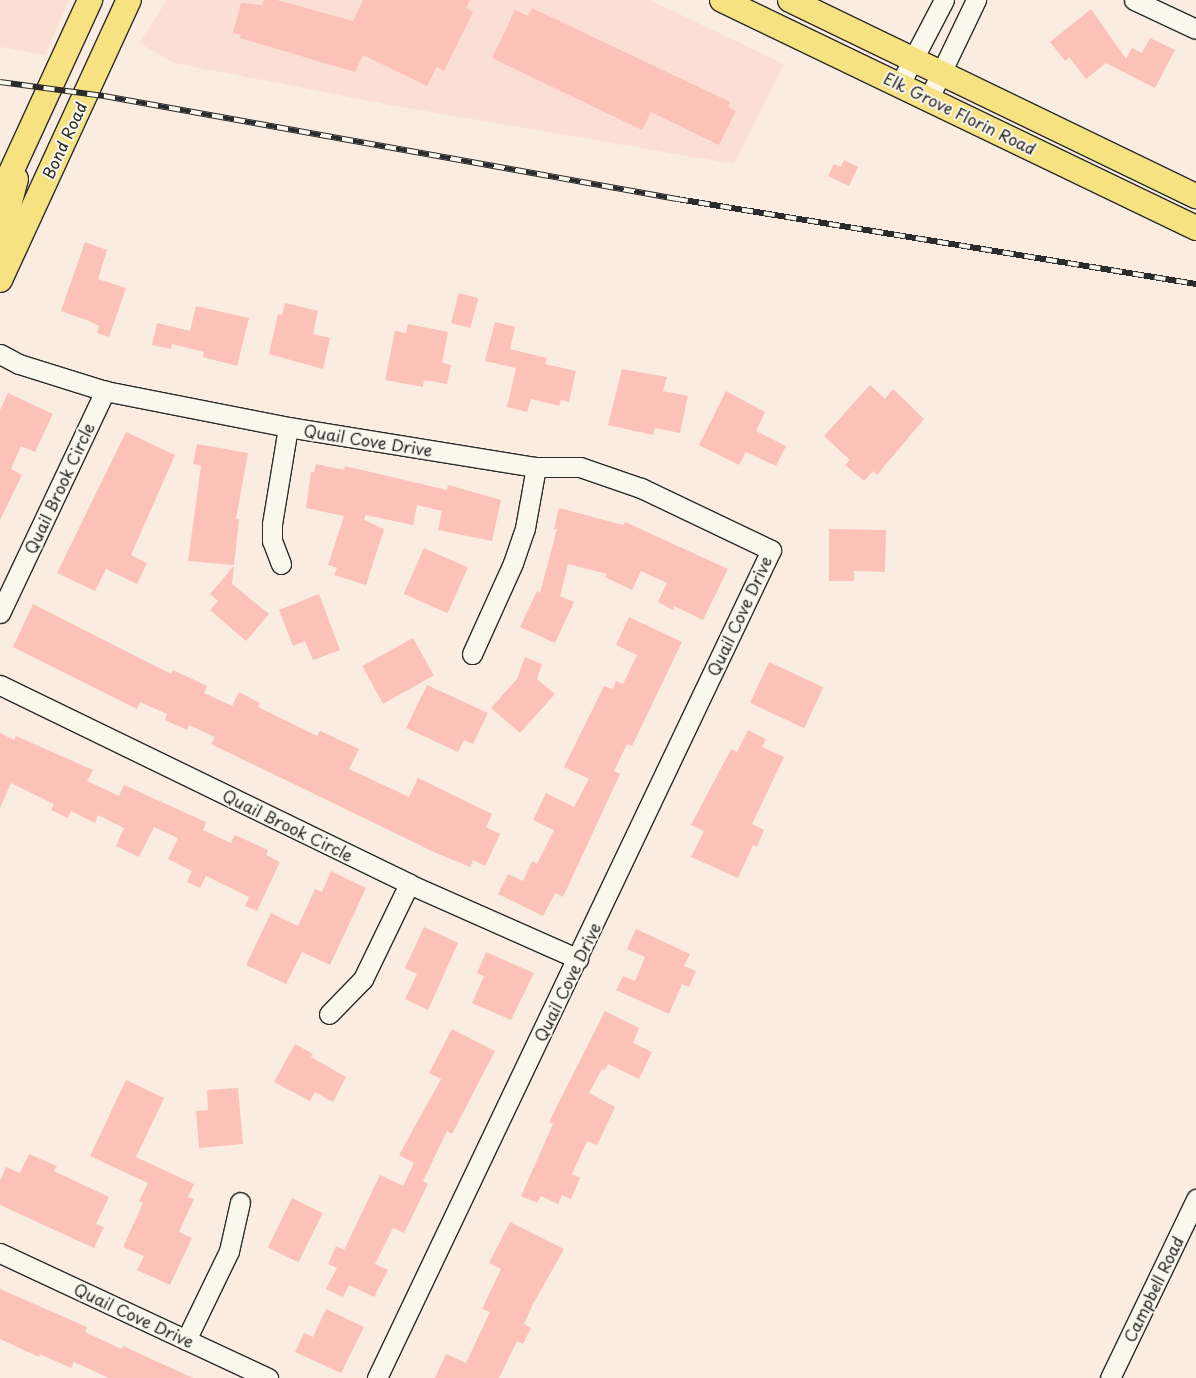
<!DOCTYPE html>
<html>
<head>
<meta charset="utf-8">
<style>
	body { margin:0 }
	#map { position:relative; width:1196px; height:1378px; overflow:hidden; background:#fbece2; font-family:"Playpen Sans",sans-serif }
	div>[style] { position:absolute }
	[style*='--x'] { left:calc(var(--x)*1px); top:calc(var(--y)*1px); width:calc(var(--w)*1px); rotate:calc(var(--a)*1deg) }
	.built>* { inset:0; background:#fbdfd5 }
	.building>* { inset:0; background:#fcc1b8; transform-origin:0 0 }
	.roads { filter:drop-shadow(1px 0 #2b2b2b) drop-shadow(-1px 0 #2b2b2b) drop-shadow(0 1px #2b2b2b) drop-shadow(0 -1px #2b2b2b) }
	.minor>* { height:19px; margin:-9.5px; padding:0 9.5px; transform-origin:9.5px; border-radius:9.5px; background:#fbf7ec }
	.major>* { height:24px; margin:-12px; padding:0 12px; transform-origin:12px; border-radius:12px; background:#f6e281 }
	.rail>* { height:5.5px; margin-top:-2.75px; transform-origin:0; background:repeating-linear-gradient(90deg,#fbf7ec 0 11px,#2b2b2b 0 22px); box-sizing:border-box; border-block:1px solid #2b2b2b }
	span { translate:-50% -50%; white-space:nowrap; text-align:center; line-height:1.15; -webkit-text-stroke:4px #fbf7ec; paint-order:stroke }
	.street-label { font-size:16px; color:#2b2b2b }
</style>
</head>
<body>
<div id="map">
	<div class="built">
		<i style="clip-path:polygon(0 0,69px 0,45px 55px,0 47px)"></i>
		<i style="clip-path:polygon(167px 0,650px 0,784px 64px,734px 164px,390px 105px,174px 63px,139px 43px)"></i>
	</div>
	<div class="building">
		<i style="clip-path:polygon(264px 0,277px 0,353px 21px,363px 0,470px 0,466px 8px,473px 12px,444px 71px,437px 67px,427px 86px,363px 55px,355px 72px,240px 38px,241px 35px,233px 33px,241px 3px,262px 5px)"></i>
		<i style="clip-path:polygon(532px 8px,730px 102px,728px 107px,736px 111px,719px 145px,651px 112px,642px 130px,492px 58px,515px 10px,528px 16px)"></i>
		<i style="clip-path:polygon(1091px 9px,1126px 59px,1132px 48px,1142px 53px,1150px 38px,1175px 50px,1155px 88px,1106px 63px,1086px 79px,1069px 57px,1065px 61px,1050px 42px)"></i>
		<i style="clip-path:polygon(844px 160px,858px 167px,849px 186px,828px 176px,834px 164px,841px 167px)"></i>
		<i style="clip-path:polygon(85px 242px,107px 250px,98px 279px,126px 288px,109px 337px,97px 333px,99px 326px,89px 321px,61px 311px)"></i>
		<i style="left:459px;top:293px;width:20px;height:31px;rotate:15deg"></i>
		<i style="clip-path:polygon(285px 303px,318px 311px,313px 334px,330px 338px,323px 369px,269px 354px,278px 314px,282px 315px)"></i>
		<i style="clip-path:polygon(196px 306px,249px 318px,237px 366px,203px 357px,204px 352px,172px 344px,171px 349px,152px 345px,157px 323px,190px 331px)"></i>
		<i style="clip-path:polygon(495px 322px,515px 327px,510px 349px,547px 358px,545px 364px,576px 371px,569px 402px,561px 400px,559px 406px,531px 399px,527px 412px,507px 407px,516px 368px,485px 361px)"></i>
		<i style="clip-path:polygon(408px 324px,448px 332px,442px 363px,451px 365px,447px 384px,424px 380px,423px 387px,385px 380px,395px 331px,406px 333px)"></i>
		<i style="clip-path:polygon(622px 369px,667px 377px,663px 391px,688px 396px,680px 433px,655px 428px,653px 435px,608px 425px)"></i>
		<i style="clip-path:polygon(870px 385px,885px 399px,893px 389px,924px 419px,877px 475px,873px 471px,864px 481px,845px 465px,850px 460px,824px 436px)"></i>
		<i style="clip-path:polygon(726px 391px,765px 412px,756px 431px,786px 446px,776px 466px,746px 452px,739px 465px,699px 445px)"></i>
		<i style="clip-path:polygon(8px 393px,53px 414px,35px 452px,21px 446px,11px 469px,22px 475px,0 520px,0 410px)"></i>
		<i style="clip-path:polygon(126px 432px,175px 455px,131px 555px,147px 563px,137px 584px,106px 569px,95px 591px,57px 573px)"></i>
		<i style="clip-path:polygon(197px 444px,248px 453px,236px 519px,239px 519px,234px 565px,188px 561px,201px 466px,193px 464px)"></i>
		<i style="clip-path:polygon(316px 464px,344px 470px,345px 466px,447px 490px,448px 485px,501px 500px,492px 541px,438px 530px,442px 511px,417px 505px,413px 525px,366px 515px,364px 520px,384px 529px,366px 585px,334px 575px,337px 568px,328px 565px,344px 516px,306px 508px,311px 472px,314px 472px)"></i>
		<i style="clip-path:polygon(559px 508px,623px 525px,625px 522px,728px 569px,703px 620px,674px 606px,673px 610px,658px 602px,667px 583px,641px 571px,632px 590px,605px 577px,607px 574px,568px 564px,560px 596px,574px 602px,555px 643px,520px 627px,537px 591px,540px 593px,557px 529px,554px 529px)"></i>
		<i style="clip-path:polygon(829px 529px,886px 530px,885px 572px,854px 571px,854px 581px,829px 581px)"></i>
		<i style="left:424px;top:548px;width:48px;height:50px;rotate:24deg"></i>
		<i style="clip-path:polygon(234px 566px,232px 584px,269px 614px,246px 641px,210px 610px,218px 601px,210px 594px)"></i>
		<i style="clip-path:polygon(319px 594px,340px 650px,313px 660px,305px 641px,293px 646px,279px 610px)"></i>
		<i style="clip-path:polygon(33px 604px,171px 674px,173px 670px,207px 686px,204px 693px,232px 706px,239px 692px,260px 703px,258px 707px,317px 736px,320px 731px,359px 749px,349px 769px,409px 797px,418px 778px,492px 814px,486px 827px,500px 834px,485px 866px,473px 860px,470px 867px,434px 852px,211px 744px,215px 737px,189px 725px,187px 730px,165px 720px,167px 714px,140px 702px,137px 709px,13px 647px)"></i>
		<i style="clip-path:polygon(629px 617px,682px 642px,632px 746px,627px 744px,614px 771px,620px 774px,563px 897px,555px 893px,543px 916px,498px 894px,508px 874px,523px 881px,532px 861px,537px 864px,554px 830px,533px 820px,546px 793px,574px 807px,589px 779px,564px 767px,604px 686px,613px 689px,616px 681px,623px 684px,637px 655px,616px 645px)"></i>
		<i style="left:413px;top:638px;width:43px;height:58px;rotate:61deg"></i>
		<i style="clip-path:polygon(525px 657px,542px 664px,537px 679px,555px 694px,520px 733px,491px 708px,517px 679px)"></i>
		<i style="left:769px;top:662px;width:60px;height:45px;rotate:25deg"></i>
		<i style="clip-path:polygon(427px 685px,488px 713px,473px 744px,464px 740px,458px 752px,406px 728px)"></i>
		<i style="clip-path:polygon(748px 730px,766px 739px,762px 747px,784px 757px,752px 824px,764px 830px,757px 847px,753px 845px,738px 878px,691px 857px,704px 831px,691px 825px,731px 749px,737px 752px)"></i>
		<i style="clip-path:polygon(0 733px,14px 740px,16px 736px,93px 770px,87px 781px,119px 796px,124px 785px,206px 822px,203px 830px,231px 843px,235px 835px,268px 850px,266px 855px,280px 862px,257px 911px,245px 906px,249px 897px,206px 876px,200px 888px,187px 882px,192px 871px,168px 859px,178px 838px,154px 827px,139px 857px,116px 846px,124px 828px,98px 815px,95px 823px,71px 811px,68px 818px,51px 810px,54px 804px,11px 783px,0 808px)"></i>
		<i style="clip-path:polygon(331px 871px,366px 888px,330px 965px,302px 952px,286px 984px,246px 965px,271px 913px,298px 926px,315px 889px,322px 892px)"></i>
		<i style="clip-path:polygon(424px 927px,458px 943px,428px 1010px,405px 999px,417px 974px,405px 968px)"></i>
		<i style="clip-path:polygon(636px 929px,690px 954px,684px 966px,696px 971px,689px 987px,682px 984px,669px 1014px,616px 990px,623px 976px,635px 981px,645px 957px,627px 949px)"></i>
		<i style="clip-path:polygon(486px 952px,534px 973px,511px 1020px,472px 1003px,484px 976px,477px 973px)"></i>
		<i style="clip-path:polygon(605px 1011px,639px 1028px,633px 1043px,652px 1052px,639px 1079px,608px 1064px,605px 1070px,602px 1069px,589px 1093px,615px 1107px,610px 1118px,597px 1145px,587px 1141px,572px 1174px,580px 1178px,571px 1199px,562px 1195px,558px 1204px,541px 1196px,537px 1203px,521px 1196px,553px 1124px,549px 1122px)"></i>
		<i style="clip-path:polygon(452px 1029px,495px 1051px,452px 1134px,447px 1131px,423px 1181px,428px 1184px,404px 1233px,393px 1228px,375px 1264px,388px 1270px,374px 1297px,349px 1285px,343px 1297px,326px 1289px,337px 1268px,328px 1264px,336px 1246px,344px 1250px,380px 1175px,403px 1186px,414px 1163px,399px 1155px,441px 1079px,429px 1073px)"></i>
		<i style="clip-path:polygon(295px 1044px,313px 1054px,311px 1057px,346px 1077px,333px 1102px,315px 1092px,310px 1101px,274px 1082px)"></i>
		<i style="clip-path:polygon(126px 1080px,164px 1098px,136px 1157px,194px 1184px,188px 1197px,194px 1199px,179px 1232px,192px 1238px,170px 1285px,137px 1270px,144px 1256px,123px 1247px,143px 1203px,139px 1201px,148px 1183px,90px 1156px)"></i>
		<i style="clip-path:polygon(238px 1088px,243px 1144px,199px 1148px,196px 1111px,208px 1110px,207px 1090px)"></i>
		<i style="clip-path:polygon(29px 1154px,57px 1166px,54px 1171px,109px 1197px,96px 1224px,104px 1227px,94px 1248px,0 1205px,0 1181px,6px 1167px,20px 1173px)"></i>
		<i style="left:292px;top:1198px;width:34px;height:55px;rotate:26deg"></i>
		<i style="clip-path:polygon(510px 1222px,564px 1249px,533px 1304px,524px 1324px,531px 1328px,523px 1344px,517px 1341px,499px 1378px,435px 1378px,446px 1354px,466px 1363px,490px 1312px,482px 1309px,501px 1269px,489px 1263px)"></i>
		<i style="clip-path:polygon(0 1289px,87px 1327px,85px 1332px,121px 1349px,123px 1346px,193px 1378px,109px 1378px,74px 1362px,71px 1368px,40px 1354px,39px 1357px,0 1339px)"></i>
		<i style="clip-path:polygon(326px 1309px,364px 1327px,341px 1373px,295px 1352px,304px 1333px,313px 1337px)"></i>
	</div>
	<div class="roads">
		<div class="minor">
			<i style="--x:1134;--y:0;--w:68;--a:25.1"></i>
			<i style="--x:900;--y:84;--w:95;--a:-62.4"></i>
			<i style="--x:929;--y:98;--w:109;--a:-64.4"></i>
			<i style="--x:0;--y:354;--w:21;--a:28"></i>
			<i style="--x:19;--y:364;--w:90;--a:17.4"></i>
			<i style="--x:105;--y:391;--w:187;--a:11.1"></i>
			<i style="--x:288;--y:427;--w:251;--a:9.2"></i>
			<i style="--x:536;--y:467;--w:44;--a:0"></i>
			<i style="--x:580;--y:467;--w:65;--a:19"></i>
			<i style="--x:641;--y:488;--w:144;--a:25.5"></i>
			<i style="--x:771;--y:550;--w:917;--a:115.45"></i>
			<i style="--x:281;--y:564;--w:25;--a:-111"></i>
			<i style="--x:272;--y:541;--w:17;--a:-90"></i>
			<i style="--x:272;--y:524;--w:98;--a:-80.6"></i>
			<i style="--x:0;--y:613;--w:246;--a:-64.7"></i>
			<i style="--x:472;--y:654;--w:100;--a:-65.7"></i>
			<i style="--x:513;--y:563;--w:37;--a:-71"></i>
			<i style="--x:525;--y:528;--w:62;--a:-79.8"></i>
			<i style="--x:0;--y:685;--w:455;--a:25.9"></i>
			<i style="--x:409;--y:884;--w:185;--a:23.9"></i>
			<i style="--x:329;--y:1014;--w:49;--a:-45.8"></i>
			<i style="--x:363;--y:979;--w:106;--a:-64.2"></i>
			<i style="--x:0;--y:1253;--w:296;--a:25"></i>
			<i style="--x:186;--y:1340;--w:99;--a:-64.2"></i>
			<i style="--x:229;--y:1251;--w:50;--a:-77.3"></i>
			<i style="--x:1110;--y:1378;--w:199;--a:-64.3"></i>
		</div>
		<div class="major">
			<i style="--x:722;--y:0;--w:526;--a:25.69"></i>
			<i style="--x:790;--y:0;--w:451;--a:25.8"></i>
			<i style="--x:0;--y:196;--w:216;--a:-65.3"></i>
			<i style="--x:0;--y:239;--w:62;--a:-75.1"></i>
			<i style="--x:0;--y:280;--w:308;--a:-65.3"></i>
		</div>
	</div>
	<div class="rail">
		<i style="--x:0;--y:82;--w:105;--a:7.7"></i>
		<i style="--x:104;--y:96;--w:582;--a:10.19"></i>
		<i style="--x:677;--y:199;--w:526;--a:9.3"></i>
	</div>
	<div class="street-label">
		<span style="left:960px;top:113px;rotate:26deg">Elk Grove Florin Road</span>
		<span style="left:64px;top:140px;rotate:-65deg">Bond Road</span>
		<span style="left:368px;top:440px;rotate:9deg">Quail Cove Drive</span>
		<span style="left:59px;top:488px;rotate:-65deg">Quail Brook Circle</span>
		<span style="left:739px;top:616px;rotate:-65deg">Quail Cove Drive</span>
		<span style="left:288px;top:825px;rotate:26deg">Quail Brook Circle</span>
		<span style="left:567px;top:982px;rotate:-64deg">Quail Cove Drive</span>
		<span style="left:1153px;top:1289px;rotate:-64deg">Campbell Road</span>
		<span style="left:134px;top:1315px;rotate:25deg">Quail Cove Drive</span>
	</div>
</div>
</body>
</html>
